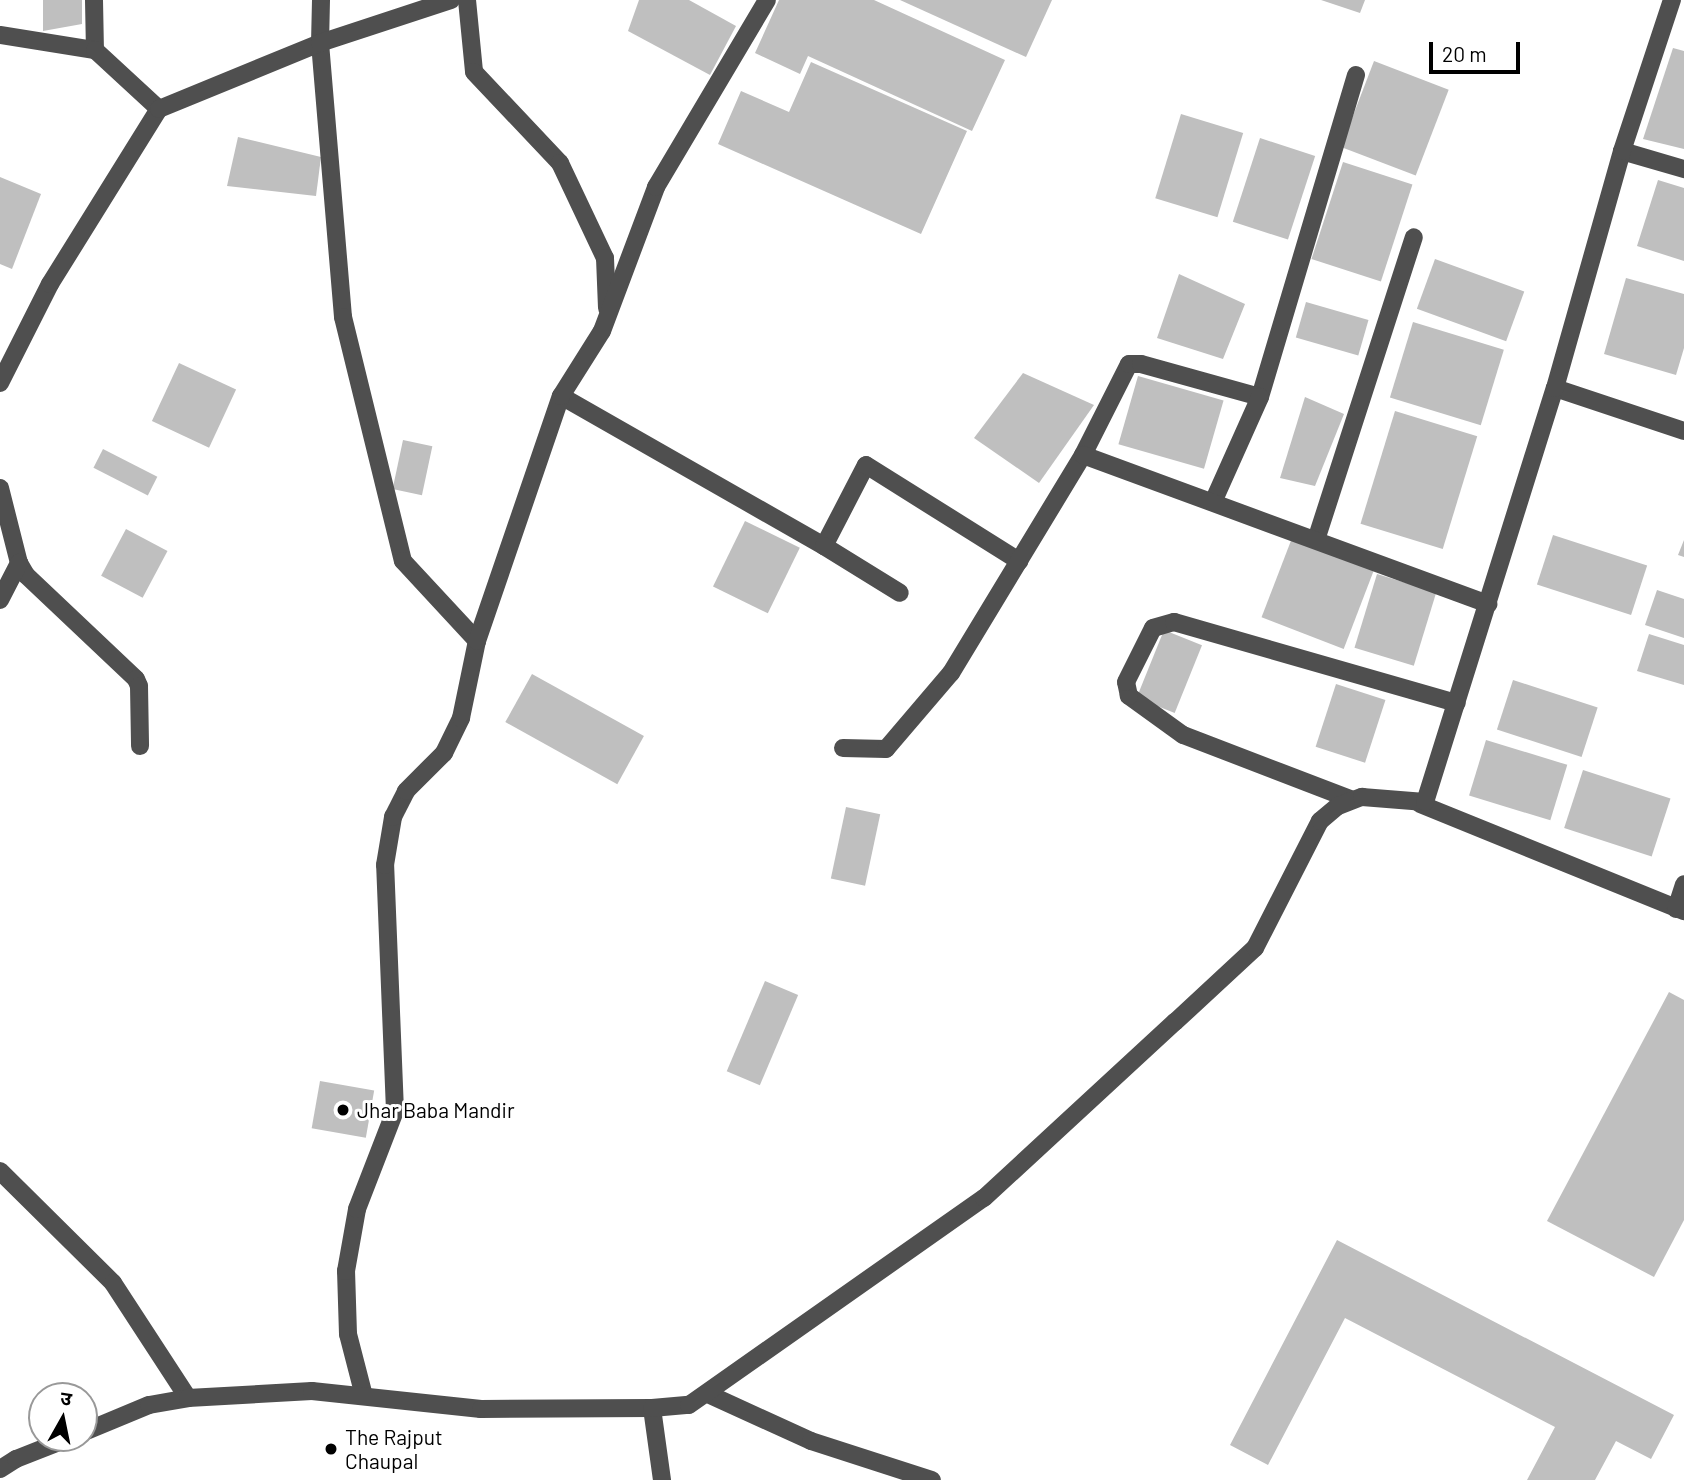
<!DOCTYPE html>
<html>
<head>
<meta charset="utf-8">
<style>
	body { margin:0 }
	#map { position:relative; width:1684px; height:1480px; overflow:hidden; background:#fff; font-family:Barlow,"Noto Sans Devanagari",sans-serif }
	div>[style] { position:absolute }
	[style*='--x'] { left:calc(var(--x)*1px); top:calc(var(--y)*1px); width:calc(var(--w)*1px); rotate:calc(var(--a)*1deg) }
	.building>* { inset:0; background:#bfbfbf; transform-origin:0 0 }
	.minor>* { height:18px; margin:-9px; padding:0 9px; transform-origin:9px; border-radius:9px; background:#4f4f4f }
	.dots>* { width:19px; height:19px; translate:-50% -50%; box-sizing:border-box; border:4px solid #fff; border-radius:50% }
	span { translate:-50% -50%; white-space:nowrap; text-align:center; line-height:1.15; -webkit-text-stroke:6px #fff; paint-order:stroke }
	.poi-label { font-size:21px; color:#000 }
	.left { translate:0 -50%; text-align:left }
	.north { position:absolute; left:28px; top:1382px; width:70px; height:70px; box-sizing:border-box; background:#fff; border:2px solid #999; border-radius:50%; rotate:9deg; font-size:19px; font-weight:700; line-height:28px; text-align:center; color:#000 }
	.north::after { content:''; display:block; margin:auto; width:24px; height:32px; background:#000; clip-path:polygon(50% 0,100% 100%,50% 72%,0 100%) }
	.scale { position:absolute; left:1429px; top:42px; width:91px; height:32px; box-sizing:border-box; border:4px solid #000; border-top:0; padding-left:9px; font-size:21px; line-height:24px; white-space:nowrap; color:#000; -webkit-text-stroke:5px #fff; paint-order:stroke }
</style>
</head>
<body>
<div id="map">
	<div class="building">
		<i style="clip-path:polygon(43px 0,82px 0,82px 24px,43px 31px)"></i>
		<i style="clip-path:polygon(639px 0,689px 0,736px 26px,710px 75px,628px 31px)"></i>
		<i style="clip-path:polygon(779px 0,874px 0,1005px 60px,972px 131px,808px 56px,800px 74px,755px 53px)"></i>
		<i style="clip-path:polygon(900px 0,1052px 0,1026px 57px)"></i>
		<i style="clip-path:polygon(1321px 0,1365px 0,1360px 13px)"></i>
		<i style="clip-path:polygon(1673px 48px,1684px 51px,1684px 149px,1643px 139px)"></i>
		<i style="left:1374px;top:61px;width:80px;height:92px;rotate:21deg"></i>
		<i style="clip-path:polygon(811px 62px,967px 131px,921px 234px,718px 144px,741px 91px,789px 112px)"></i>
		<i style="left:1181px;top:114px;width:65px;height:88px;rotate:17deg"></i>
		<i style="clip-path:polygon(238px 137px,321px 157px,316px 196px,227px 186px)"></i>
		<i style="left:1260px;top:138px;width:58px;height:88px;rotate:18deg"></i>
		<i style="left:1343px;top:162px;width:73px;height:102px;rotate:18deg"></i>
		<i style="clip-path:polygon(0 177px,41px 194px,12px 269px,0 264px)"></i>
		<i style="clip-path:polygon(1658px 180px,1684px 188px,1684px 261px,1637px 246px)"></i>
		<i style="left:1435px;top:259px;width:95px;height:53px;rotate:20deg"></i>
		<i style="clip-path:polygon(1179px 274px,1245px 304px,1223px 359px,1157px 338px)"></i>
		<i style="clip-path:polygon(1626px 278px,1684px 294px,1684px 348px,1676px 375px,1604px 354px)"></i>
		<i style="left:1306px;top:302px;width:65px;height:37px;rotate:16deg"></i>
		<i style="left:1413px;top:322px;width:95px;height:79px;rotate:17deg"></i>
		<i style="left:179px;top:363px;width:63px;height:64px;rotate:25deg"></i>
		<i style="clip-path:polygon(1023px 373px,1094px 405px,1039px 483px,974px 438px)"></i>
		<i style="left:1138px;top:376px;width:89px;height:71px;rotate:16deg"></i>
		<i style="clip-path:polygon(1305px 397px,1344px 414px,1315px 486px,1280px 478px)"></i>
		<i style="left:1395px;top:411px;width:86px;height:118px;rotate:17deg"></i>
		<i style="left:403px;top:440px;width:30px;height:50px;rotate:12deg"></i>
		<i style="left:103px;top:449px;width:61px;height:21px;rotate:27deg"></i>
		<i style="left:745px;top:521px;width:61px;height:73px;rotate:26deg"></i>
		<i style="left:126px;top:529px;width:47px;height:53px;rotate:28deg"></i>
		<i style="left:1553px;top:535px;width:99px;height:52px;rotate:18deg"></i>
		<i style="left:1292px;top:538px;width:88px;height:85px;rotate:21deg"></i>
		<i style="clip-path:polygon(1684px 540px,1684px 557px,1678px 555px)"></i>
		<i style="left:1377px;top:574px;width:62px;height:77px;rotate:17deg"></i>
		<i style="clip-path:polygon(1657px 590px,1684px 599px,1684px 638px,1645px 625px)"></i>
		<i style="left:1164px;top:630px;width:41px;height:73px;rotate:22deg"></i>
		<i style="clip-path:polygon(1649px 634px,1684px 645px,1684px 685px,1637px 671px)"></i>
		<i style="left:532px;top:674px;width:128px;height:55px;rotate:29deg"></i>
		<i style="left:1513px;top:680px;width:89px;height:52px;rotate:18deg"></i>
		<i style="left:1336px;top:684px;width:52px;height:66px;rotate:18deg"></i>
		<i style="left:1486px;top:740px;width:85px;height:58px;rotate:17deg"></i>
		<i style="left:1583px;top:770px;width:92px;height:61px;rotate:18deg"></i>
		<i style="left:846px;top:807px;width:35px;height:73px;rotate:12deg"></i>
		<i style="left:765px;top:981px;width:36px;height:98px;rotate:23deg"></i>
		<i style="clip-path:polygon(1669px 992px,1684px 1000px,1684px 1220px,1654px 1277px,1547px 1221px)"></i>
		<i style="left:320px;top:1081px;width:55px;height:48px;rotate:10deg"></i>
		<i style="clip-path:polygon(1337px 1240px,1674px 1415px,1651px 1459px,1616px 1441px,1595px 1480px,1527px 1480px,1555px 1427px,1345px 1318px,1268px 1465px,1230px 1445px)"></i>
	</div>
	<div class="minor">
		<i style="--x:94;--y:0;--w:50;--a:88.9"></i>
		<i style="--x:321;--y:0;--w:43;--a:91.3"></i>
		<i style="--x:320;--y:43;--w:275;--a:85.2"></i>
		<i style="--x:343;--y:317;--w:251;--a:76.2"></i>
		<i style="--x:403;--y:561;--w:109;--a:47.2"></i>
		<i style="--x:467;--y:0;--w:72;--a:84.4"></i>
		<i style="--x:474;--y:72;--w:125;--a:46.6"></i>
		<i style="--x:560;--y:163;--w:105;--a:64.7"></i>
		<i style="--x:605;--y:258;--w:50;--a:87.7"></i>
		<i style="--x:0;--y:35;--w:96;--a:9"></i>
		<i style="--x:95;--y:50;--w:87;--a:42.7"></i>
		<i style="--x:1622;--y:151;--w:65;--a:16.2"></i>
		<i style="--x:0;--y:383;--w:111;--a:-63.2"></i>
		<i style="--x:50;--y:284;--w:206;--a:-58.1"></i>
		<i style="--x:159;--y:109;--w:174;--a:-22.3"></i>
		<i style="--x:320;--y:43;--w:138;--a:-18.2"></i>
		<i style="--x:1555;--y:388;--w:136;--a:18.4"></i>
		<i style="--x:561;--y:396;--w:303;--a:29.7"></i>
		<i style="--x:824;--y:546;--w:91;--a:-62.6"></i>
		<i style="--x:866;--y:465;--w:181;--a:32.1"></i>
		<i style="--x:1260;--y:397;--w:336;--a:-73.4"></i>
		<i style="--x:1083;--y:455;--w:102;--a:-63.2"></i>
		<i style="--x:1129;--y:364;--w:12;--a:0"></i>
		<i style="--x:1141;--y:364;--w:123;--a:15.5"></i>
		<i style="--x:1260;--y:397;--w:115;--a:114.1"></i>
		<i style="--x:0;--y:488;--w:77;--a:75.8"></i>
		<i style="--x:19;--y:563;--w:14;--a:60"></i>
		<i style="--x:26;--y:575;--w:151;--a:43.4"></i>
		<i style="--x:136;--y:679;--w:8;--a:67"></i>
		<i style="--x:139;--y:686;--w:60;--a:89"></i>
		<i style="--x:1316;--y:540;--w:318;--a:-72.1"></i>
		<i style="--x:824;--y:546;--w:89;--a:31.7"></i>
		<i style="--x:0;--y:600;--w:42;--a:-62.8"></i>
		<i style="--x:843;--y:748;--w:43;--a:1.3"></i>
		<i style="--x:886;--y:749;--w:100;--a:-49.5"></i>
		<i style="--x:951;--y:673;--w:255;--a:-58.8"></i>
		<i style="--x:1083;--y:455;--w:432;--a:20.2"></i>
		<i style="--x:1350;--y:799;--w:179;--a:-159"></i>
		<i style="--x:1183;--y:735;--w:67;--a:-144.2"></i>
		<i style="--x:1129;--y:696;--w:14;--a:-102"></i>
		<i style="--x:1126;--y:682;--w:60;--a:-63.4"></i>
		<i style="--x:1153;--y:628;--w:22;--a:-16"></i>
		<i style="--x:1174;--y:622;--w:294;--a:16"></i>
		<i style="--x:1420;--y:804;--w:285;--a:22.1"></i>
		<i style="--x:1676;--y:909;--w:26;--a:-72"></i>
		<i style="--x:0;--y:1171;--w:159;--a:44.7"></i>
		<i style="--x:113;--y:1283;--w:137;--a:56.9"></i>
		<i style="--x:708;--y:1394;--w:113;--a:24.5"></i>
		<i style="--x:811;--y:1441;--w:127;--a:17.9"></i>
		<i style="--x:364;--y:1396;--w:64;--a:-104.5"></i>
		<i style="--x:348;--y:1334;--w:63;--a:-91.8"></i>
		<i style="--x:346;--y:1271;--w:63;--a:-79.9"></i>
		<i style="--x:357;--y:1209;--w:105;--a:-68.8"></i>
		<i style="--x:395;--y:1111;--w:246;--a:-92.3"></i>
		<i style="--x:385;--y:865;--w:49;--a:-80.5"></i>
		<i style="--x:393;--y:817;--w:29;--a:-63"></i>
		<i style="--x:406;--y:791;--w:54;--a:-45"></i>
		<i style="--x:444;--y:753;--w:39;--a:-64"></i>
		<i style="--x:461;--y:718;--w:79;--a:-78.3"></i>
		<i style="--x:477;--y:641;--w:259;--a:-71.1"></i>
		<i style="--x:561;--y:396;--w:77;--a:-57.8"></i>
		<i style="--x:602;--y:331;--w:154;--a:-69.4"></i>
		<i style="--x:656;--y:187;--w:217;--a:-59.3"></i>
		<i style="--x:652;--y:1408;--w:73;--a:82.1"></i>
		<i style="--x:84;--y:1432;--w:70;--a:-22.6"></i>
		<i style="--x:149;--y:1405;--w:40;--a:-10"></i>
		<i style="--x:188;--y:1398;--w:124;--a:-3.2"></i>
		<i style="--x:312;--y:1391;--w:170;--a:6.1"></i>
		<i style="--x:481;--y:1409;--w:171;--a:-0.3"></i>
		<i style="--x:652;--y:1408;--w:37;--a:-5"></i>
		<i style="--x:689;--y:1405;--w:360;--a:-35.1"></i>
		<i style="--x:984;--y:1198;--w:260;--a:-42.7"></i>
		<i style="--x:1175;--y:1022;--w:109;--a:-42.8"></i>
		<i style="--x:1255;--y:948;--w:143;--a:-62.9"></i>
		<i style="--x:1320;--y:821;--w:23;--a:-40"></i>
		<i style="--x:1338;--y:806;--w:26;--a:-21"></i>
		<i style="--x:1362;--y:797;--w:63;--a:4.5"></i>
		<i style="--x:1425;--y:802;--w:434;--a:-72.6"></i>
		<i style="--x:1555;--y:388;--w:246;--a:-74.2"></i>
		<i style="--x:1622;--y:151;--w:159;--a:-71.7"></i>
		<i style="--x:0;--y:1469;--w:19;--a:-32"></i>
		<i style="--x:16;--y:1459;--w:57;--a:-21.6"></i>
	</div>
	<div class="dots">
		<i style="left:343px;top:1110px;background:#000"></i>
		<i style="left:331px;top:1449px;background:#000"></i>
	</div>
	<div class="poi-label">
		<span class="left" style="left:357px;top:1110px">Jhar Baba Mandir</span>
		<span class="left" style="left:345px;top:1449px">The Rajput<br>Chaupal</span>
	</div>
	<div class="north">उ</div>
	<div class="scale">20 m</div>
</div>
</body>
</html>
